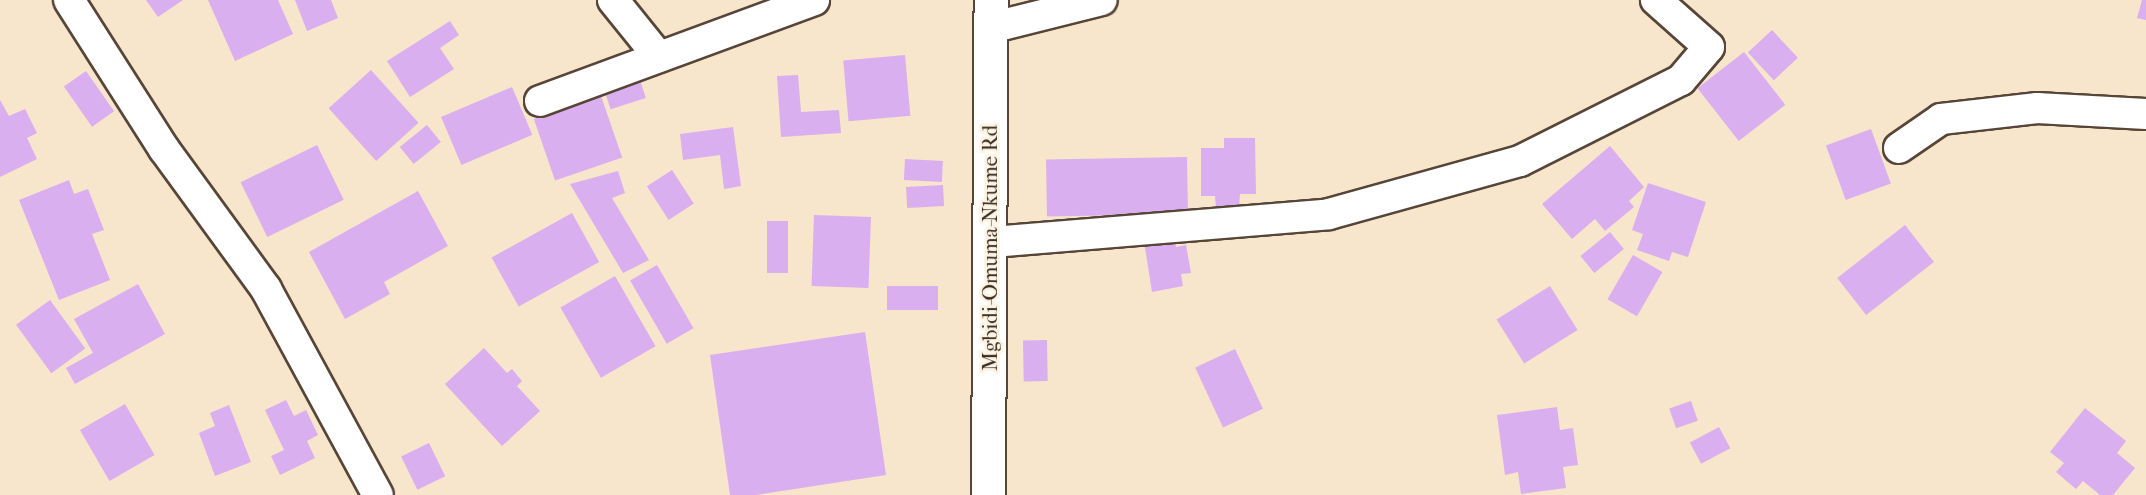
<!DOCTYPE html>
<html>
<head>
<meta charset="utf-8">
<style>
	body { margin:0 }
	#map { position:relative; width:2146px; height:495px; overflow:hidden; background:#f7e5cc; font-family:"IM FELL French Canon",serif }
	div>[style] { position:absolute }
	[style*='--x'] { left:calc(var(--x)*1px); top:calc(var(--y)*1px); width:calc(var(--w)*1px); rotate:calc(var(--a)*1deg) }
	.building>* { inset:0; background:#daafef; transform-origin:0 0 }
	.roads { filter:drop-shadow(2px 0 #574638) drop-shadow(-2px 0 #574638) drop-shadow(0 2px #574638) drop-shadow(0 -2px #574638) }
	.street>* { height:30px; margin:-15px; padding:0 15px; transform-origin:15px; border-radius:15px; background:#fff }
	.secondary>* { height:33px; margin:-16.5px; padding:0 16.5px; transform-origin:16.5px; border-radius:16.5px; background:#fff }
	span { translate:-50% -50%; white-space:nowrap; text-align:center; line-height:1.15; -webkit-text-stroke:6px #fcf5e5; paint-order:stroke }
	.street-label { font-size:21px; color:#3b2a1e }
</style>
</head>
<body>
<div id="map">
	<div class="building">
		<i style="clip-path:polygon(146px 0,183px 0,158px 17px)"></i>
		<i style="clip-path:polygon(208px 0,278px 0,293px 34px,235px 61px)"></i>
		<i style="clip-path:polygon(295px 0,331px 0,338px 18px,307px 31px)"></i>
		<i style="clip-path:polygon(2142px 0,2146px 0,2146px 20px,2137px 18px)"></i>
		<i style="clip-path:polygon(450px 21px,459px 35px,440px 48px,454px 69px,410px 97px,387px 61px)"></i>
		<i style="left:1772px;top:30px;width:38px;height:33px;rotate:47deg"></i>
		<i style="left:1744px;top:52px;width:67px;height:59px;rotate:52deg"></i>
		<i style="left:905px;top:55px;width:61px;height:62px;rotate:85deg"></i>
		<i style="left:371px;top:70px;width:71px;height:57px;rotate:48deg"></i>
		<i style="left:86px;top:71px;width:49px;height:27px;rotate:55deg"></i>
		<i style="clip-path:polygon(798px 75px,801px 112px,839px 110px,841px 133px,781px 137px,777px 76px)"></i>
		<i style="left:639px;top:77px;width:22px;height:37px;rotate:72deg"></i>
		<i style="left:512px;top:87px;width:52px;height:77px;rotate:67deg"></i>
		<i style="left:601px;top:96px;width:65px;height:71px;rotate:71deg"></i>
		<i style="clip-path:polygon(0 100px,9px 116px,25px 109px,37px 133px,27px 138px,37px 159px,0 177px)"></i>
		<i style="left:427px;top:125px;width:22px;height:35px;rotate:51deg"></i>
		<i style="clip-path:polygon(733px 127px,741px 186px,724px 189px,720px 155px,683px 160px,680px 134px)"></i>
		<i style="left:1871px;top:129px;width:58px;height:48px;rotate:70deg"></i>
		<i style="clip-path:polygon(1224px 138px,1255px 138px,1256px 194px,1240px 194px,1239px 207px,1216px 207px,1215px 196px,1201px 196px,1201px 148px,1224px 148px)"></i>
		<i style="left:317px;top:145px;width:61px;height:85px;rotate:64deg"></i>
		<i style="clip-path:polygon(1610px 146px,1644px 187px,1629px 201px,1634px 207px,1605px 231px,1595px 219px,1572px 239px,1542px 204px)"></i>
		<i style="left:1187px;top:157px;width:57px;height:141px;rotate:89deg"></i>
		<i style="left:905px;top:159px;width:38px;height:21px;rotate:3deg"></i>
		<i style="left:672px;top:170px;width:40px;height:30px;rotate:57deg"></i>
		<i style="clip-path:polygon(618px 171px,625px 193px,612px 198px,649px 260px,623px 273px,570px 184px)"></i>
		<i style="clip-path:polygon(69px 180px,74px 194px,88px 189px,104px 230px,92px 234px,110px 280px,59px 300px,19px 200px)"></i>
		<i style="clip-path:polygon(1648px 183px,1706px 202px,1688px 257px,1672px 252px,1669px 261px,1637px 250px,1643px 234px,1632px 230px)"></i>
		<i style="left:943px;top:185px;width:21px;height:37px;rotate:87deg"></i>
		<i style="clip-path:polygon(418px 191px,448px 246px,384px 282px,390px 294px,345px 319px,309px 252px)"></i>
		<i style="left:572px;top:213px;width:56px;height:92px;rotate:61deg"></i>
		<i style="left:814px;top:215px;width:57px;height:71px;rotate:2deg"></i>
		<i style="left:788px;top:221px;width:52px;height:21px;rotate:90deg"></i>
		<i style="left:1905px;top:225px;width:47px;height:86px;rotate:52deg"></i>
		<i style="left:1610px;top:232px;width:22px;height:38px;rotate:51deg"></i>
		<i style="clip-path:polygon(1174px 235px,1176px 247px,1186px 245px,1191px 273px,1181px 274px,1183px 286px,1152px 292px,1144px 241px)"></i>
		<i style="left:1633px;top:255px;width:34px;height:51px;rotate:30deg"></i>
		<i style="left:657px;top:265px;width:73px;height:31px;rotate:60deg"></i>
		<i style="left:615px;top:276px;width:81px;height:63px;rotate:60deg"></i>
		<i style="clip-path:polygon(138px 284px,165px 334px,75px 384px,66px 368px,93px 353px,74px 319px)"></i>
		<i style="left:887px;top:286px;width:51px;height:24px"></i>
		<i style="left:1550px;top:286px;width:52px;height:63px;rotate:58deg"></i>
		<i style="left:50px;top:300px;width:60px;height:42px;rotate:54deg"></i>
		<i style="clip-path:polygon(865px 332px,886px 475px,755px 495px,730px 495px,710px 355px)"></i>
		<i style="left:1047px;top:340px;width:41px;height:24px;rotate:89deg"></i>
		<i style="clip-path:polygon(484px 348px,507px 373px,512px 369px,522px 381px,517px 386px,540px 411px,502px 446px,445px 384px)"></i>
		<i style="left:1235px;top:349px;width:66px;height:44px;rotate:65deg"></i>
		<i style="clip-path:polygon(286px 400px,294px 416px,306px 410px,318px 435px,307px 441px,315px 458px,280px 475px,271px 456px,284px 450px,265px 410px)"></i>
		<i style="left:1691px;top:401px;width:21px;height:23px;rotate:71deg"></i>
		<i style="left:125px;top:404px;width:59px;height:52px;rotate:60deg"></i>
		<i style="clip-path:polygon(229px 405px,251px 462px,215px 476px,199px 433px,215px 426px,210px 413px)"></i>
		<i style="clip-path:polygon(1557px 407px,1560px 430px,1573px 428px,1578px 465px,1563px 467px,1566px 488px,1521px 494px,1518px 472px,1505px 475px,1497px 415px)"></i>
		<i style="clip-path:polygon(2085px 408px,2126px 441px,2117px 453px,2135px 468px,2113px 495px,2100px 495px,2083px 481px,2076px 489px,2056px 472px,2064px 463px,2050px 452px)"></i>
		<i style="left:1719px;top:427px;width:24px;height:33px;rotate:62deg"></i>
		<i style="left:429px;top:443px;width:37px;height:31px;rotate:64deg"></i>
	</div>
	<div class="roads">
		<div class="street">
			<i style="--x:69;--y:0;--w:177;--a:57.5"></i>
			<i style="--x:164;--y:149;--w:173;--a:53.9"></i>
			<i style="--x:266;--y:289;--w:234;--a:61.5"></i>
			<i style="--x:613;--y:0;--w:73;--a:51.1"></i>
			<i style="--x:990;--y:28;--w:115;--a:-14"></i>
			<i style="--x:540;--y:101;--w:292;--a:-20.2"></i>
			<i style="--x:1899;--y:148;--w:51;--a:-34.6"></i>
			<i style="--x:1941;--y:119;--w:97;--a:-6.5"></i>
			<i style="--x:2037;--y:108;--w:109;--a:3.2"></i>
			<i style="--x:992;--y:242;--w:338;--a:-4.7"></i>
			<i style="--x:1329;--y:214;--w:198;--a:-15.5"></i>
			<i style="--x:1520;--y:161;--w:180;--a:-26.7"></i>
			<i style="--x:1681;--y:80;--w:43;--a:-49.7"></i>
			<i style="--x:1709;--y:47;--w:71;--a:-138.4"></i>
		</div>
		<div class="secondary">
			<i style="--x:988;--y:495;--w:495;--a:-89.7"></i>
		</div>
	</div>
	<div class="street-label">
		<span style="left:990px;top:248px;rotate:-90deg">Mgbidi-Omuma-Nkume Rd</span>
	</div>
</div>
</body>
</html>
